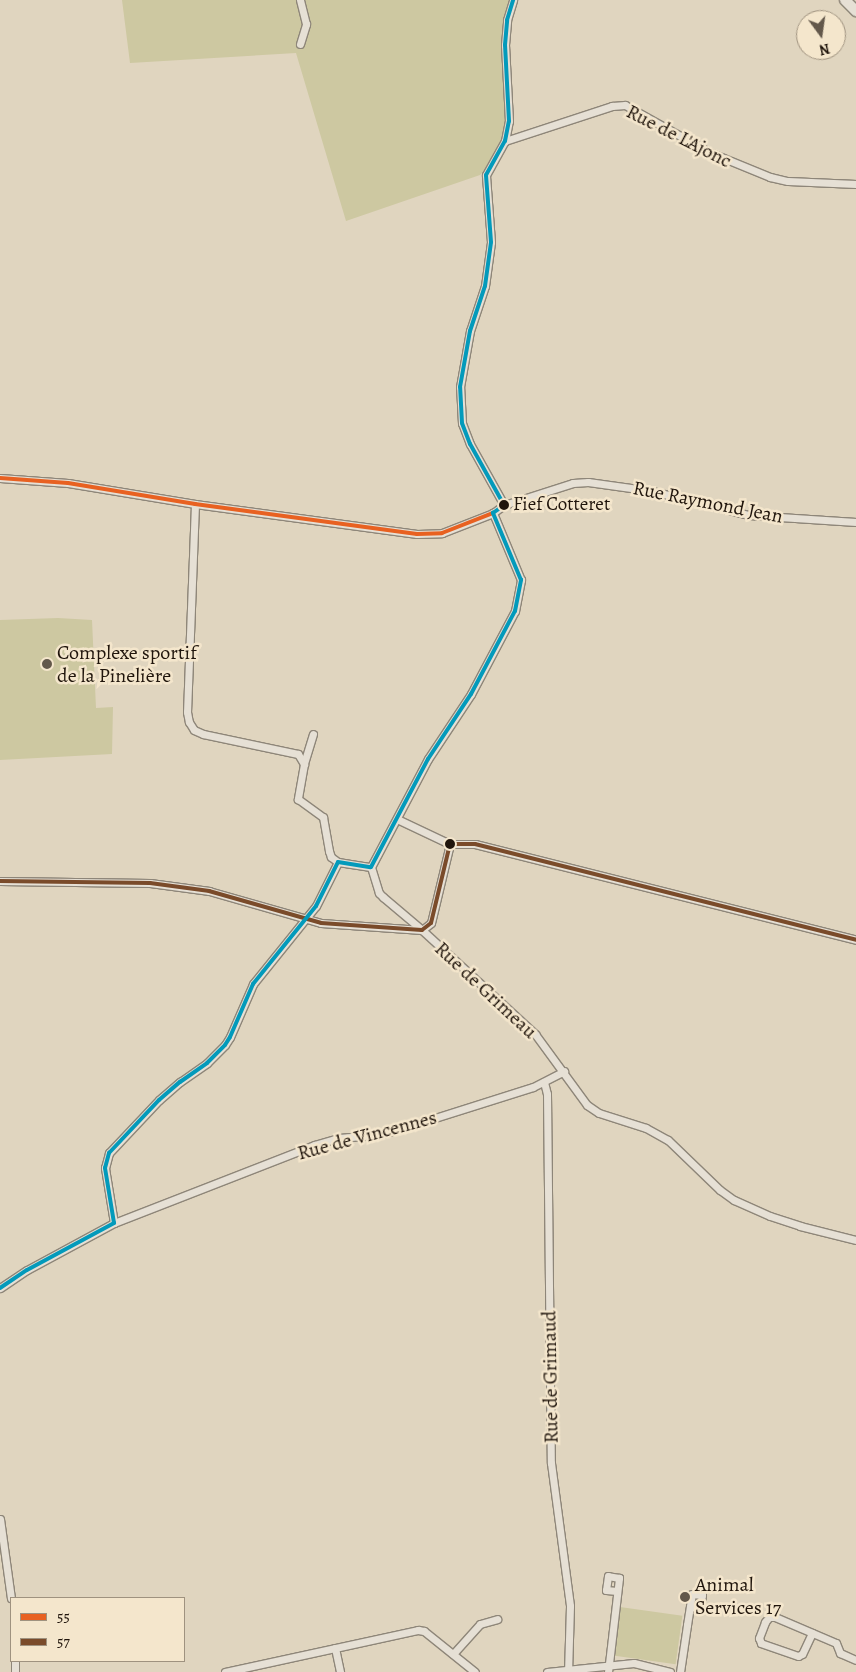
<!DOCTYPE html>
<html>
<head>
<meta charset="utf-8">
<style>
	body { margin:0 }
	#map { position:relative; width:856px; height:1672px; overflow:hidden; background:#e0d5bf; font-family:Alegreya,serif }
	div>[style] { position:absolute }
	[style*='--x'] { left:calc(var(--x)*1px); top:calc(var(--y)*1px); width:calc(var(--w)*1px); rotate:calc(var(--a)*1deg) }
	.green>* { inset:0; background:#cdc8a1; transform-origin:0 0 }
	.roads { filter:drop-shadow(1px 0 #8e8679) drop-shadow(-1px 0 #8e8679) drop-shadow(0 1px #8e8679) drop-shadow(0 -1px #8e8679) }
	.street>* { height:7px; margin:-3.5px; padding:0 3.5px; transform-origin:3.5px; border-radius:3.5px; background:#e6e0d5 }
	.secondary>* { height:10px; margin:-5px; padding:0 5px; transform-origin:5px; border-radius:5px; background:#e6e0d5 }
	.bus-1>* { height:4px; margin:-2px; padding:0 2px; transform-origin:2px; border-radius:2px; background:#e86121 }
	.bus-2>* { height:4px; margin:-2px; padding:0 2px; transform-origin:2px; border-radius:2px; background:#7a4b2a }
	.bus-3>* { height:4px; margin:-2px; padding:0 2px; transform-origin:2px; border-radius:2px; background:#039abb }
	.dots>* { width:14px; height:14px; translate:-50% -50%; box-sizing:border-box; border:2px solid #f4e6cc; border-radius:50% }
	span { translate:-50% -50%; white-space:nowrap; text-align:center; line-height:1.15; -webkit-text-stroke:5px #f4e6cc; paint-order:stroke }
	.bus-label { font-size:19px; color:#20150c }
	.left { translate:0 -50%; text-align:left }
	.street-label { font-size:20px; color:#20150c }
	.poi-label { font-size:20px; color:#20150c }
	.legend { position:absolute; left:10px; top:1597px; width:175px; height:65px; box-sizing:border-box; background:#f4e6cc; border:1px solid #9f927f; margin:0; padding:6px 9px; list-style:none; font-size:15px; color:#20150c }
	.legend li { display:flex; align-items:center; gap:10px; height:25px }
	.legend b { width:25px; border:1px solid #9f927f }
	.north { position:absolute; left:796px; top:10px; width:50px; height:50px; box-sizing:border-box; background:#f4e6cc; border:1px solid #9f927f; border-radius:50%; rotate:166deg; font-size:14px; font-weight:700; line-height:20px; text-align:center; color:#20150c }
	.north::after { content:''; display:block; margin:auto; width:18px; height:22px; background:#63584b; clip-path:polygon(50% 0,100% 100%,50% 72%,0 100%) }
</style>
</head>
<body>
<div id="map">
	<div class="green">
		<i style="clip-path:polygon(122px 0,513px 0,507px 20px,509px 121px,494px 161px,480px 175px,346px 221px,296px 53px,130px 63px)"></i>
		<i style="clip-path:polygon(58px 618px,92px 620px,96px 708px,113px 707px,112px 754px,0 760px,0 620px)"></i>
		<i style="left:620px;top:1607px;width:63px;height:49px;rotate:8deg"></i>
	</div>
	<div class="roads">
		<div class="street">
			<i style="--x:300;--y:44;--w:21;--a:-73"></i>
			<i style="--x:306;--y:24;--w:25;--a:-104"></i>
			<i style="--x:505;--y:141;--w:113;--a:-18.1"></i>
			<i style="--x:612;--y:106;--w:13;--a:-4"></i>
			<i style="--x:625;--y:105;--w:96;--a:29.2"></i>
			<i style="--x:709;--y:152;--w:66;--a:22.3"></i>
			<i style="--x:770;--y:177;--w:18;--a:13"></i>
			<i style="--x:788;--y:181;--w:68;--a:2.5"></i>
			<i style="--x:0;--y:478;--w:68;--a:4.2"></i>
			<i style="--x:68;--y:483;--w:129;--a:9.4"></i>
			<i style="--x:195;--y:504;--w:224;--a:7.7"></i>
			<i style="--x:417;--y:534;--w:25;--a:-2"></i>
			<i style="--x:442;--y:533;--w:55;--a:-21.4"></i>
			<i style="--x:195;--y:504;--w:208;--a:92.2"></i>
			<i style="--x:187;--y:712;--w:10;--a:79"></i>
			<i style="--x:189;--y:722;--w:9;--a:58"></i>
			<i style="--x:194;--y:730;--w:10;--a:24"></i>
			<i style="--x:203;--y:734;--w:97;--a:11.9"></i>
			<i style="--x:298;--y:754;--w:12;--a:59"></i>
			<i style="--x:504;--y:505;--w:72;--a:-17.7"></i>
			<i style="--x:573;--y:483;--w:15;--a:-4"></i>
			<i style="--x:588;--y:482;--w:65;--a:8"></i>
			<i style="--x:652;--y:491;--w:100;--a:13.9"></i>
			<i style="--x:749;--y:515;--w:107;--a:3.7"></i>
			<i style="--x:313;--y:734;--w:31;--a:107"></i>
			<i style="--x:304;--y:764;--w:36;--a:100"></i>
			<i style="--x:298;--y:799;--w:31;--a:36"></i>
			<i style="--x:323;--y:817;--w:35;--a:80"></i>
			<i style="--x:329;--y:851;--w:6;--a:72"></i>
			<i style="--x:331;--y:857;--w:9;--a:36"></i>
			<i style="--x:397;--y:819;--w:59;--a:25.3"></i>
			<i style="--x:371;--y:867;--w:27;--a:73"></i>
			<i style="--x:379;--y:893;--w:6;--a:45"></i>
			<i style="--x:383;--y:897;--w:51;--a:40.2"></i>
			<i style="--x:422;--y:930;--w:154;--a:42.6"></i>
			<i style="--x:535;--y:1034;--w:88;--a:53.8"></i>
			<i style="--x:587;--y:1105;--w:14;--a:34"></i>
			<i style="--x:599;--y:1113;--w:49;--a:17.7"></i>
			<i style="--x:646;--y:1128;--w:25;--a:29"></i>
			<i style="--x:668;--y:1140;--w:72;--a:43.9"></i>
			<i style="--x:720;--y:1190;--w:17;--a:36"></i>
			<i style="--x:734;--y:1200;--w:39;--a:24"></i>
			<i style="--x:770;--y:1216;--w:32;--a:18"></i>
			<i style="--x:800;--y:1226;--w:58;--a:14"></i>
			<i style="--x:0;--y:881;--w:150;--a:0.8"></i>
			<i style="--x:150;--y:883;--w:60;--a:7.7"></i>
			<i style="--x:209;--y:891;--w:116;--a:15.9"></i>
			<i style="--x:321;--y:923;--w:101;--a:4"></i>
			<i style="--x:422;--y:930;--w:11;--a:-38"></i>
			<i style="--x:431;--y:923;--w:81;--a:-76.5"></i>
			<i style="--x:450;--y:844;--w:25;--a:0"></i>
			<i style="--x:475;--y:844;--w:393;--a:14.1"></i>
			<i style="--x:544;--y:1082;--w:12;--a:76"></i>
			<i style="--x:547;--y:1094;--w:369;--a:89.4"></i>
			<i style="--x:551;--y:1463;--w:144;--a:82.4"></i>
			<i style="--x:570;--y:1606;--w:66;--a:91.7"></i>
			<i style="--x:114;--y:1223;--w:215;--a:-21.3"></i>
			<i style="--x:314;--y:1145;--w:26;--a:-16"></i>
			<i style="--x:339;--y:1138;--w:38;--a:-5"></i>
			<i style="--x:377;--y:1135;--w:24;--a:-15"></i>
			<i style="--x:400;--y:1129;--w:139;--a:-17.5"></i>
			<i style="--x:533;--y:1087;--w:35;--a:-27"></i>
			<i style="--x:0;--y:1288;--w:32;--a:-34"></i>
			<i style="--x:27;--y:1270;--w:99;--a:-28.4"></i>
			<i style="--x:114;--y:1223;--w:56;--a:-99.3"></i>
			<i style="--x:105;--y:1168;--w:16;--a:-75"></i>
			<i style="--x:109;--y:1153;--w:73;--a:-46.7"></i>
			<i style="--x:159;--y:1100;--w:28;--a:-41"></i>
			<i style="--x:180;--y:1082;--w:33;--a:-35"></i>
			<i style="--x:207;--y:1063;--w:25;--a:-45"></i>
			<i style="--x:225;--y:1045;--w:9;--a:-58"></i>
			<i style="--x:230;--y:1037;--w:58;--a:-66.5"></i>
			<i style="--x:253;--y:984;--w:100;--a:-51.1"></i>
			<i style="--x:316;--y:906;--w:49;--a:-63.4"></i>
			<i style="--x:338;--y:862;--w:33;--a:9"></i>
			<i style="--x:371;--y:867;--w:122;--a:-62.2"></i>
			<i style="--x:428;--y:759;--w:78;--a:-56.5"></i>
			<i style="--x:471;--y:694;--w:94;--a:-62.1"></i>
			<i style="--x:515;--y:611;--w:32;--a:-79"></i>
			<i style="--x:521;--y:580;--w:73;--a:-112.7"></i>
			<i style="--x:493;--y:513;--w:14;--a:-36"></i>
			<i style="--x:504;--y:505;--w:70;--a:-119.1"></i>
			<i style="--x:470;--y:444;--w:22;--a:-111"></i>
			<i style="--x:462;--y:423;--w:36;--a:-93"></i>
			<i style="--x:460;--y:387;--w:57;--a:-79.9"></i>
			<i style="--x:470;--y:331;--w:47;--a:-71.6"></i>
			<i style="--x:485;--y:286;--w:44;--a:-82.2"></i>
			<i style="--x:491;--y:242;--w:67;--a:-94.3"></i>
			<i style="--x:486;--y:175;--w:39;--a:-61"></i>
			<i style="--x:505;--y:141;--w:20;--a:-79"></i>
			<i style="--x:509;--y:121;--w:76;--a:-93"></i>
			<i style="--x:505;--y:45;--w:25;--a:-85"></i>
			<i style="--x:507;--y:20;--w:21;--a:-73"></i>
			<i style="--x:0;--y:1519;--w:80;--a:82.1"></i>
			<i style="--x:812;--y:1633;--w:23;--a:115"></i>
			<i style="--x:802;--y:1654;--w:4;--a:153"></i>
			<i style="--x:798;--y:1656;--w:39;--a:-161"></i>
			<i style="--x:761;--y:1643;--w:5;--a:-112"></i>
			<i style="--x:759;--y:1638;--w:17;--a:-69"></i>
			<i style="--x:765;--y:1622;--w:6;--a:-51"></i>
			<i style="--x:769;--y:1617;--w:6;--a:0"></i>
			<i style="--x:775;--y:1617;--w:66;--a:23.1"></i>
			<i style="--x:836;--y:1643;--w:11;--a:68"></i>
			<i style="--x:840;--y:1653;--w:17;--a:24"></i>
			<i style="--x:335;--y:1648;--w:25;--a:78"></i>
			<i style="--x:453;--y:1654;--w:40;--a:-48"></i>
			<i style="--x:480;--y:1624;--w:18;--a:-16"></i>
			<i style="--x:15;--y:1672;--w:11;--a:-90"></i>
			<i style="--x:225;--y:1672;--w:198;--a:-12.3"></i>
			<i style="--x:418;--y:1630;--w:6;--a:9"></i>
			<i style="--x:424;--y:1631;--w:65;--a:38.8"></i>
			<i style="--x:547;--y:1672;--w:87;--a:-5.9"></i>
			<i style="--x:634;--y:1663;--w:37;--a:14"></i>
			<i style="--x:608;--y:1672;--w:95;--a:-83.3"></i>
			<i style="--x:619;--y:1578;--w:11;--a:-170"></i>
			<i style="--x:608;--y:1576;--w:14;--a:98"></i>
			<i style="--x:606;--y:1590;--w:11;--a:5"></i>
			<i style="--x:680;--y:1672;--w:48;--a:-81.5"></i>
			<i style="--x:687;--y:1625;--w:31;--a:-81"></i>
			<i style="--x:692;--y:1594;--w:10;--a:6"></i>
			<i style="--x:702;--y:1595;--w:13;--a:99"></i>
			<i style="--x:700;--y:1608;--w:10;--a:-174"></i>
		</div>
		<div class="secondary">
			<i style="--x:845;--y:0;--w:16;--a:45"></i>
		</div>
	</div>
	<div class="bus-1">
		<i style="--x:0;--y:478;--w:68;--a:4.2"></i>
		<i style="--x:68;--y:483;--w:129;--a:9.4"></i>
		<i style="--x:195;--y:504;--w:224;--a:7.7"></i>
		<i style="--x:417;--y:534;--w:25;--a:-2"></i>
		<i style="--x:442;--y:533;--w:55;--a:-21.4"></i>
	</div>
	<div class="bus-2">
		<i style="--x:0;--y:881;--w:150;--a:0.8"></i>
		<i style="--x:150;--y:883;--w:60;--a:7.7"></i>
		<i style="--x:209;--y:891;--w:116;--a:15.9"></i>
		<i style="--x:321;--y:923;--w:101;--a:4"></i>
		<i style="--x:422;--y:930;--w:11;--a:-38"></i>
		<i style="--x:431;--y:923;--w:81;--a:-76.5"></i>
		<i style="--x:450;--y:844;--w:25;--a:0"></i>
		<i style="--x:475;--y:844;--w:393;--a:14.1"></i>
	</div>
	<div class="bus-3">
		<i style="--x:0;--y:1288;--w:32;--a:-34"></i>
		<i style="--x:27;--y:1270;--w:99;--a:-28.4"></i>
		<i style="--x:114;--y:1223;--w:56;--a:-99.3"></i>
		<i style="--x:105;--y:1168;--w:16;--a:-75"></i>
		<i style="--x:109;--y:1153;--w:73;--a:-46.7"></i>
		<i style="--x:159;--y:1100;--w:28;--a:-41"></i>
		<i style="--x:180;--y:1082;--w:33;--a:-35"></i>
		<i style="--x:207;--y:1063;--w:25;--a:-45"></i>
		<i style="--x:225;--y:1045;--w:9;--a:-58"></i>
		<i style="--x:230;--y:1037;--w:58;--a:-66.5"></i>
		<i style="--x:253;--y:984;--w:100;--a:-51.1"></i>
		<i style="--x:316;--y:906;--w:49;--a:-63.4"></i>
		<i style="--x:338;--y:862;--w:33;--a:9"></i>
		<i style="--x:371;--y:867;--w:122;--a:-62.2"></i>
		<i style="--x:428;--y:759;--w:78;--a:-56.5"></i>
		<i style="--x:471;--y:694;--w:94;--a:-62.1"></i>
		<i style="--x:515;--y:611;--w:32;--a:-79"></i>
		<i style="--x:521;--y:580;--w:73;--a:-112.7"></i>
		<i style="--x:493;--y:513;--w:14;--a:-36"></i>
		<i style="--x:504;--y:505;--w:70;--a:-119.1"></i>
		<i style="--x:470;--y:444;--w:22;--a:-111"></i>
		<i style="--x:462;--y:423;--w:36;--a:-93"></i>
		<i style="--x:460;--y:387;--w:57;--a:-79.9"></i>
		<i style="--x:470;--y:331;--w:47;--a:-71.6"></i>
		<i style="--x:485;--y:286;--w:44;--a:-82.2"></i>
		<i style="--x:491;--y:242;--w:67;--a:-94.3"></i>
		<i style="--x:486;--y:175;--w:39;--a:-61"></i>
		<i style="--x:505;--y:141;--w:20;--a:-79"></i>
		<i style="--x:509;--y:121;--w:76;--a:-93"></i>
		<i style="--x:505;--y:45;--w:25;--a:-85"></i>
		<i style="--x:507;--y:20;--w:21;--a:-73"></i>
	</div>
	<div class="dots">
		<i style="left:504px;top:505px;background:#20150c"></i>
		<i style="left:47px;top:664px;background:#63584b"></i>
		<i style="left:450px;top:844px;background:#20150c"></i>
		<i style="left:685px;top:1597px;background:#63584b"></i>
	</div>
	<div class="bus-label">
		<span class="left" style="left:513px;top:505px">Fief Cotteret</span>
	</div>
	<div class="street-label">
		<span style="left:679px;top:136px;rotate:27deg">Rue de L'Ajonc</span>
		<span style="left:708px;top:502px;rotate:11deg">Rue Raymond Jean</span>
		<span style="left:486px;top:990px;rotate:43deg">Rue de Grimeau</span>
		<span style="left:367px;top:1135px;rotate:-15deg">Rue de Vincennes</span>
		<span style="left:550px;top:1377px;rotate:-91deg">Rue de Grimaud</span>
	</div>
	<div class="poi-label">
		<span class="left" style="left:57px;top:664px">Complexe sportif<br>de la Pinelière</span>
		<span class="left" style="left:695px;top:1596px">Animal<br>Services 17</span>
	</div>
	<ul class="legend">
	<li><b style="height:6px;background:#e86121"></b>55</li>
	<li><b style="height:6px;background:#7a4b2a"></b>57</li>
	</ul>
	<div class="north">N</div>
</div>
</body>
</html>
